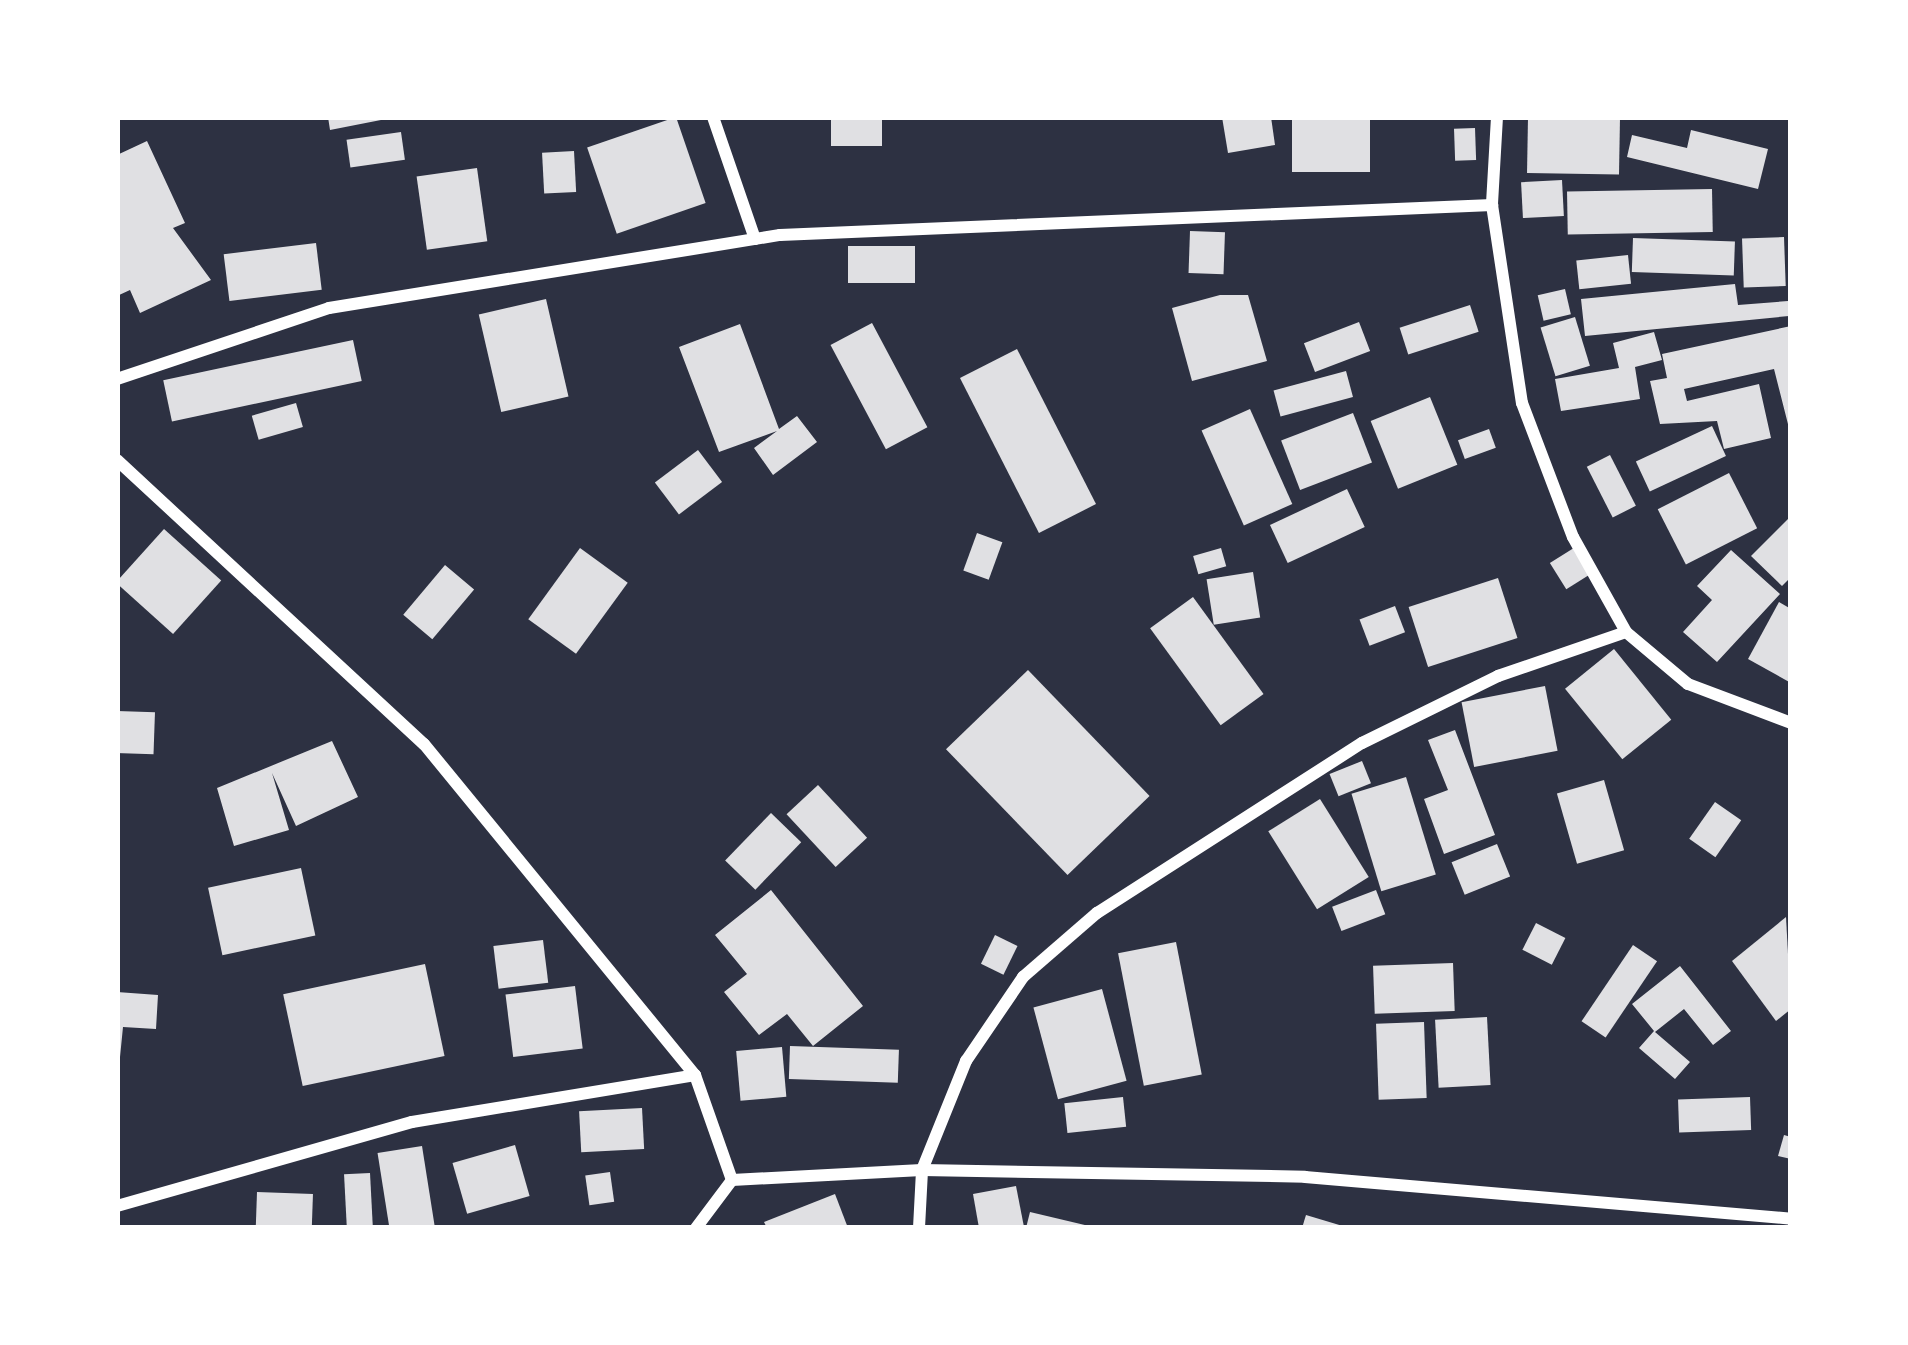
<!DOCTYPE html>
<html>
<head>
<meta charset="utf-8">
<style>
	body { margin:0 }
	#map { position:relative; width:1908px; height:1345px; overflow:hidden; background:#2d3142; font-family:"Source Sans 3",sans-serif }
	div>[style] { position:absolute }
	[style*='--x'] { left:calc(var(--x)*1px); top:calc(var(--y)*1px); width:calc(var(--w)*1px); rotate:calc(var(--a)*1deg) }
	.building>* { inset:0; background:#e0e0e3; transform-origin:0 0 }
	.minor>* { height:12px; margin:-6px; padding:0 6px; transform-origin:6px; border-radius:6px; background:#fff }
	span { translate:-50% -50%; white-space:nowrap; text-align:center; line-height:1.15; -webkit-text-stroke:9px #fff; paint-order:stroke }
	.frame { position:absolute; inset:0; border:120px solid #fff; pointer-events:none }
</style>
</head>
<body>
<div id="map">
	<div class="building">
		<i style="clip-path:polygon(328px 117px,385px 117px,386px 119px,330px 130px)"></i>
		<i style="left:676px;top:117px;width:91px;height:94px;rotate:71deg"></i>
		<i style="left:831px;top:117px;width:51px;height:29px"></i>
		<i style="clip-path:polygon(1222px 117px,1271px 117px,1275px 145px,1228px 153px)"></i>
		<i style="left:1292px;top:117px;width:78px;height:55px"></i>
		<i style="left:1528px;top:117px;width:92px;height:56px;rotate:1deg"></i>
		<i style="left:1475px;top:128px;width:32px;height:21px;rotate:88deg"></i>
		<i style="clip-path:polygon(1691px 130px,1768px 149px,1758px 189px,1627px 157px,1632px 135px,1687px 148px)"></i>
		<i style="left:401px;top:132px;width:28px;height:55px;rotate:82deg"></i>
		<i style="clip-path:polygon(147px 141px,185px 223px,173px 228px,211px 280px,140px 313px,130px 290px,117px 296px,117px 155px)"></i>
		<i style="left:574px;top:151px;width:41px;height:32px;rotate:87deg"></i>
		<i style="left:477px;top:168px;width:74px;height:61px;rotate:82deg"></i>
		<i style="left:1562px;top:180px;width:36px;height:41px;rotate:87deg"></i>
		<i style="left:1712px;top:189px;width:43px;height:145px;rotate:89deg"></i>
		<i style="left:1190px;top:231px;width:35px;height:42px;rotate:2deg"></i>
		<i style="left:1784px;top:237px;width:49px;height:42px;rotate:88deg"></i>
		<i style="left:1633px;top:238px;width:102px;height:34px;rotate:2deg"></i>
		<i style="left:316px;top:243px;width:47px;height:93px;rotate:83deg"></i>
		<i style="left:915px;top:246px;width:37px;height:67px;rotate:90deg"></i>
		<i style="left:1628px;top:255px;width:29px;height:52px;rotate:84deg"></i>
		<i style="clip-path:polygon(1735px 284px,1738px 305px,1788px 301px,1789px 316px,1585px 336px,1581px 299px)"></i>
		<i style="left:1565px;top:289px;width:26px;height:28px;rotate:77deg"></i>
		<i style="clip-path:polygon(1220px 295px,1248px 295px,1267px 361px,1192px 381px,1172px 308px)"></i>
		<i style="left:546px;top:299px;width:100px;height:69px;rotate:77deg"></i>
		<i style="left:1470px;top:305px;width:28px;height:74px;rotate:72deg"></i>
		<i style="left:1575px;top:317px;width:51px;height:36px;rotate:73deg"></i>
		<i style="left:1359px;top:322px;width:31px;height:59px;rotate:69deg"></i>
		<i style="left:872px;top:323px;width:118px;height:47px;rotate:62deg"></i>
		<i style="clip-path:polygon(740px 324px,779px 429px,797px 416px,817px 442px,773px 475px,754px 448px,777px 431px,719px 452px,679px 347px)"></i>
		<i style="clip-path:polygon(1791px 326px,1791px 436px,1774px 369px,1684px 389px,1687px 401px,1759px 384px,1771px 438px,1724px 449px,1717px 421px,1660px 424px,1650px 381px,1667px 378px,1662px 354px)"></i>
		<i style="clip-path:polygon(1654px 332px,1662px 360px,1635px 367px,1640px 399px,1561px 411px,1555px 379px,1619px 368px,1613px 343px)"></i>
		<i style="left:353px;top:340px;width:42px;height:194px;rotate:78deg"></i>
		<i style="left:1017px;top:349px;width:174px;height:64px;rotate:63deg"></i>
		<i style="left:1346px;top:371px;width:27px;height:75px;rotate:75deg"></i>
		<i style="left:1430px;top:397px;width:73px;height:64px;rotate:68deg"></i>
		<i style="left:296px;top:403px;width:25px;height:46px;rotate:74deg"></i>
		<i style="left:1250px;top:409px;width:104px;height:53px;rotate:66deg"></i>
		<i style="left:1353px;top:413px;width:53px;height:77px;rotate:69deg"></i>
		<i style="left:1712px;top:426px;width:33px;height:84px;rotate:65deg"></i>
		<i style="left:1489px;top:429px;width:20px;height:33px;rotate:70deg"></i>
		<i style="left:698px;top:450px;width:40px;height:54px;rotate:53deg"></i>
		<i style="left:1610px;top:455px;width:57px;height:26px;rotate:63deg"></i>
		<i style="left:1729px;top:473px;width:62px;height:80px;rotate:63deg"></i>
		<i style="left:1347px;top:489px;width:42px;height:85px;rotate:65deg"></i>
		<i style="clip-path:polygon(1791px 516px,1791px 577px,1782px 586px,1751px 556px)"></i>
		<i style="left:164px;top:529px;width:77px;height:72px;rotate:42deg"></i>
		<i style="left:977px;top:533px;width:27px;height:40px;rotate:20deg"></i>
		<i style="left:1577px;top:546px;width:31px;height:32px;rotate:58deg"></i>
		<i style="left:580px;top:548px;width:59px;height:88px;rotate:36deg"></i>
		<i style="left:1221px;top:548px;width:19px;height:29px;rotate:74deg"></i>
		<i style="clip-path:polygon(1731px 550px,1780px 594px,1717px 662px,1683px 632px,1712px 600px,1697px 586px)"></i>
		<i style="left:445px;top:565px;width:38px;height:65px;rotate:40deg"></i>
		<i style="left:1253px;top:572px;width:46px;height:47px;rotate:81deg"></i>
		<i style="left:1498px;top:578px;width:63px;height:94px;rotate:72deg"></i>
		<i style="left:1193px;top:597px;width:120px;height:53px;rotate:54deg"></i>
		<i style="clip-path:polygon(1779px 602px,1791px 609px,1791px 683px,1748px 659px)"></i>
		<i style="left:1395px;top:606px;width:28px;height:38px;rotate:69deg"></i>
		<i style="left:1614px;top:649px;width:91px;height:63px;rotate:51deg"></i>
		<i style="left:1028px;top:670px;width:175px;height:114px;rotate:46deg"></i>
		<i style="left:1545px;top:686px;width:66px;height:85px;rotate:79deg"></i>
		<i style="left:117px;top:711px;width:38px;height:42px;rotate:2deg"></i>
		<i style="clip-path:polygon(1455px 730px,1495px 835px,1444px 854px,1424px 799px,1448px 790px,1428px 740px)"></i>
		<i style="clip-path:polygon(332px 741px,358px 797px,296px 826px,272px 773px,289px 830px,234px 846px,217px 788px)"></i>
		<i style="left:1362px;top:761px;width:24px;height:35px;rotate:68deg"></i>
		<i style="left:1406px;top:777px;width:102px;height:57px;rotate:73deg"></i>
		<i style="left:1604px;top:780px;width:73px;height:49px;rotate:74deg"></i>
		<i style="left:818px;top:785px;width:72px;height:43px;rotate:47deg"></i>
		<i style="left:1320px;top:799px;width:92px;height:61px;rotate:58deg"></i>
		<i style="left:1715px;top:802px;width:32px;height:45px;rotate:35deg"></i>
		<i style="left:771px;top:813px;width:42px;height:66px;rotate:44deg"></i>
		<i style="left:1497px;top:844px;width:35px;height:49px;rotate:68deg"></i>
		<i style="left:301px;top:868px;width:69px;height:95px;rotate:78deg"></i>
		<i style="clip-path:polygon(771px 890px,863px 1006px,813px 1046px,787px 1014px,759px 1035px,724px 992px,747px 974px,715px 935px)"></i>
		<i style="left:1376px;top:890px;width:26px;height:47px;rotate:69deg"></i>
		<i style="clip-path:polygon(1786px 917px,1791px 1009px,1776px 1021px,1732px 961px)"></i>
		<i style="left:1536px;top:923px;width:33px;height:30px;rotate:27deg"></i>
		<i style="left:995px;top:935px;width:25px;height:32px;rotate:26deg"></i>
		<i style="left:543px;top:940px;width:43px;height:50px;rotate:83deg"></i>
		<i style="left:1176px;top:942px;width:135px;height:59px;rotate:79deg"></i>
		<i style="left:1633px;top:945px;width:29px;height:92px;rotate:34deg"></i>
		<i style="left:1453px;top:963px;width:48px;height:80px;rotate:88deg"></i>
		<i style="left:425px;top:964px;width:94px;height:145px;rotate:78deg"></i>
		<i style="clip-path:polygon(1680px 966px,1731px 1031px,1713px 1045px,1684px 1009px,1655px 1032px,1690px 1062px,1675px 1079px,1639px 1048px,1654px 1031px,1632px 1004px)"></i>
		<i style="left:575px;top:986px;width:63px;height:70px;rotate:83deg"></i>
		<i style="left:1102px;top:989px;width:95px;height:71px;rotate:75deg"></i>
		<i style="clip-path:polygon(117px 992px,158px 995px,156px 1029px,123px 1027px,120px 1057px)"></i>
		<i style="left:1487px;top:1017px;width:68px;height:52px;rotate:87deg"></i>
		<i style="left:1424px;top:1022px;width:76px;height:48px;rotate:88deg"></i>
		<i style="left:790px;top:1046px;width:109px;height:33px;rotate:2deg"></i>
		<i style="left:782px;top:1047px;width:50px;height:46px;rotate:85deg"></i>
		<i style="left:1123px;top:1097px;width:30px;height:59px;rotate:84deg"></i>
		<i style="left:1750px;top:1097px;width:33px;height:72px;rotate:88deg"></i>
		<i style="left:642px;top:1108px;width:41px;height:63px;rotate:87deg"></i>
		<i style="clip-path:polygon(1784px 1135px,1791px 1137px,1791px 1159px,1778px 1156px)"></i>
		<i style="left:515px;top:1145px;width:53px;height:65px;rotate:74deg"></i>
		<i style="left:422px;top:1146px;width:80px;height:45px;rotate:81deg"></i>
		<i style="left:610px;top:1172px;width:30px;height:25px;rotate:82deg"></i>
		<i style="left:370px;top:1173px;width:55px;height:26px;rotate:87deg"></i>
		<i style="clip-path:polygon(1016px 1186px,1024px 1227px,979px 1228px,973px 1194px)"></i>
		<i style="left:257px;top:1192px;width:56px;height:36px;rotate:2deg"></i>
		<i style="clip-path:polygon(835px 1194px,848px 1228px,767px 1228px,764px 1222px)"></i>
		<i style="clip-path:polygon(1030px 1212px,1089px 1226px,1089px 1228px,1026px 1228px)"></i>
		<i style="clip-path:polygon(1306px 1215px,1346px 1227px,1346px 1228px,1302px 1228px)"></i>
	</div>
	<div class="minor">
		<i style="--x:713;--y:117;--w:129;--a:71"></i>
		<i style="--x:1497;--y:117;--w:88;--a:93.3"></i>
		<i style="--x:1492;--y:205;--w:200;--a:81.4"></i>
		<i style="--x:1522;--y:403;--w:143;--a:69.2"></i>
		<i style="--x:1573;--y:537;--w:109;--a:60.8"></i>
		<i style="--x:1626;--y:632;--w:81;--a:40"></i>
		<i style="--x:1688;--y:684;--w:110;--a:20.7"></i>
		<i style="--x:117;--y:379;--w:224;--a:-18.5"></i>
		<i style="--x:329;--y:308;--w:457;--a:-9.2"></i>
		<i style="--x:780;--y:235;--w:713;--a:-2.41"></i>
		<i style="--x:117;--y:460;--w:418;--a:42.8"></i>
		<i style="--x:424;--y:744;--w:428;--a:50.7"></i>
		<i style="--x:695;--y:1075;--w:111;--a:70.6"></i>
		<i style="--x:117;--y:1206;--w:307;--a:-15.9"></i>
		<i style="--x:412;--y:1122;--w:287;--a:-9.4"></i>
		<i style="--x:696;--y:1228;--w:60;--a:-53.1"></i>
		<i style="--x:732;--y:1180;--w:190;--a:-3"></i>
		<i style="--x:922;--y:1170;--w:383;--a:1"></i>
		<i style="--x:1305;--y:1177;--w:488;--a:4.9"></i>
		<i style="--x:919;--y:1228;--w:58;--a:-87"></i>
		<i style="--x:922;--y:1170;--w:118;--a:-68"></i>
		<i style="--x:966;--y:1061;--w:102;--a:-55.8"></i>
		<i style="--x:1023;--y:977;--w:98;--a:-40.9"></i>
		<i style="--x:1097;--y:913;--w:315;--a:-32.7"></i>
		<i style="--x:1362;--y:743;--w:152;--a:-26.2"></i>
		<i style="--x:1498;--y:676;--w:135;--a:-19"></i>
	</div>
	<div class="frame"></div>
</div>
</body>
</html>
